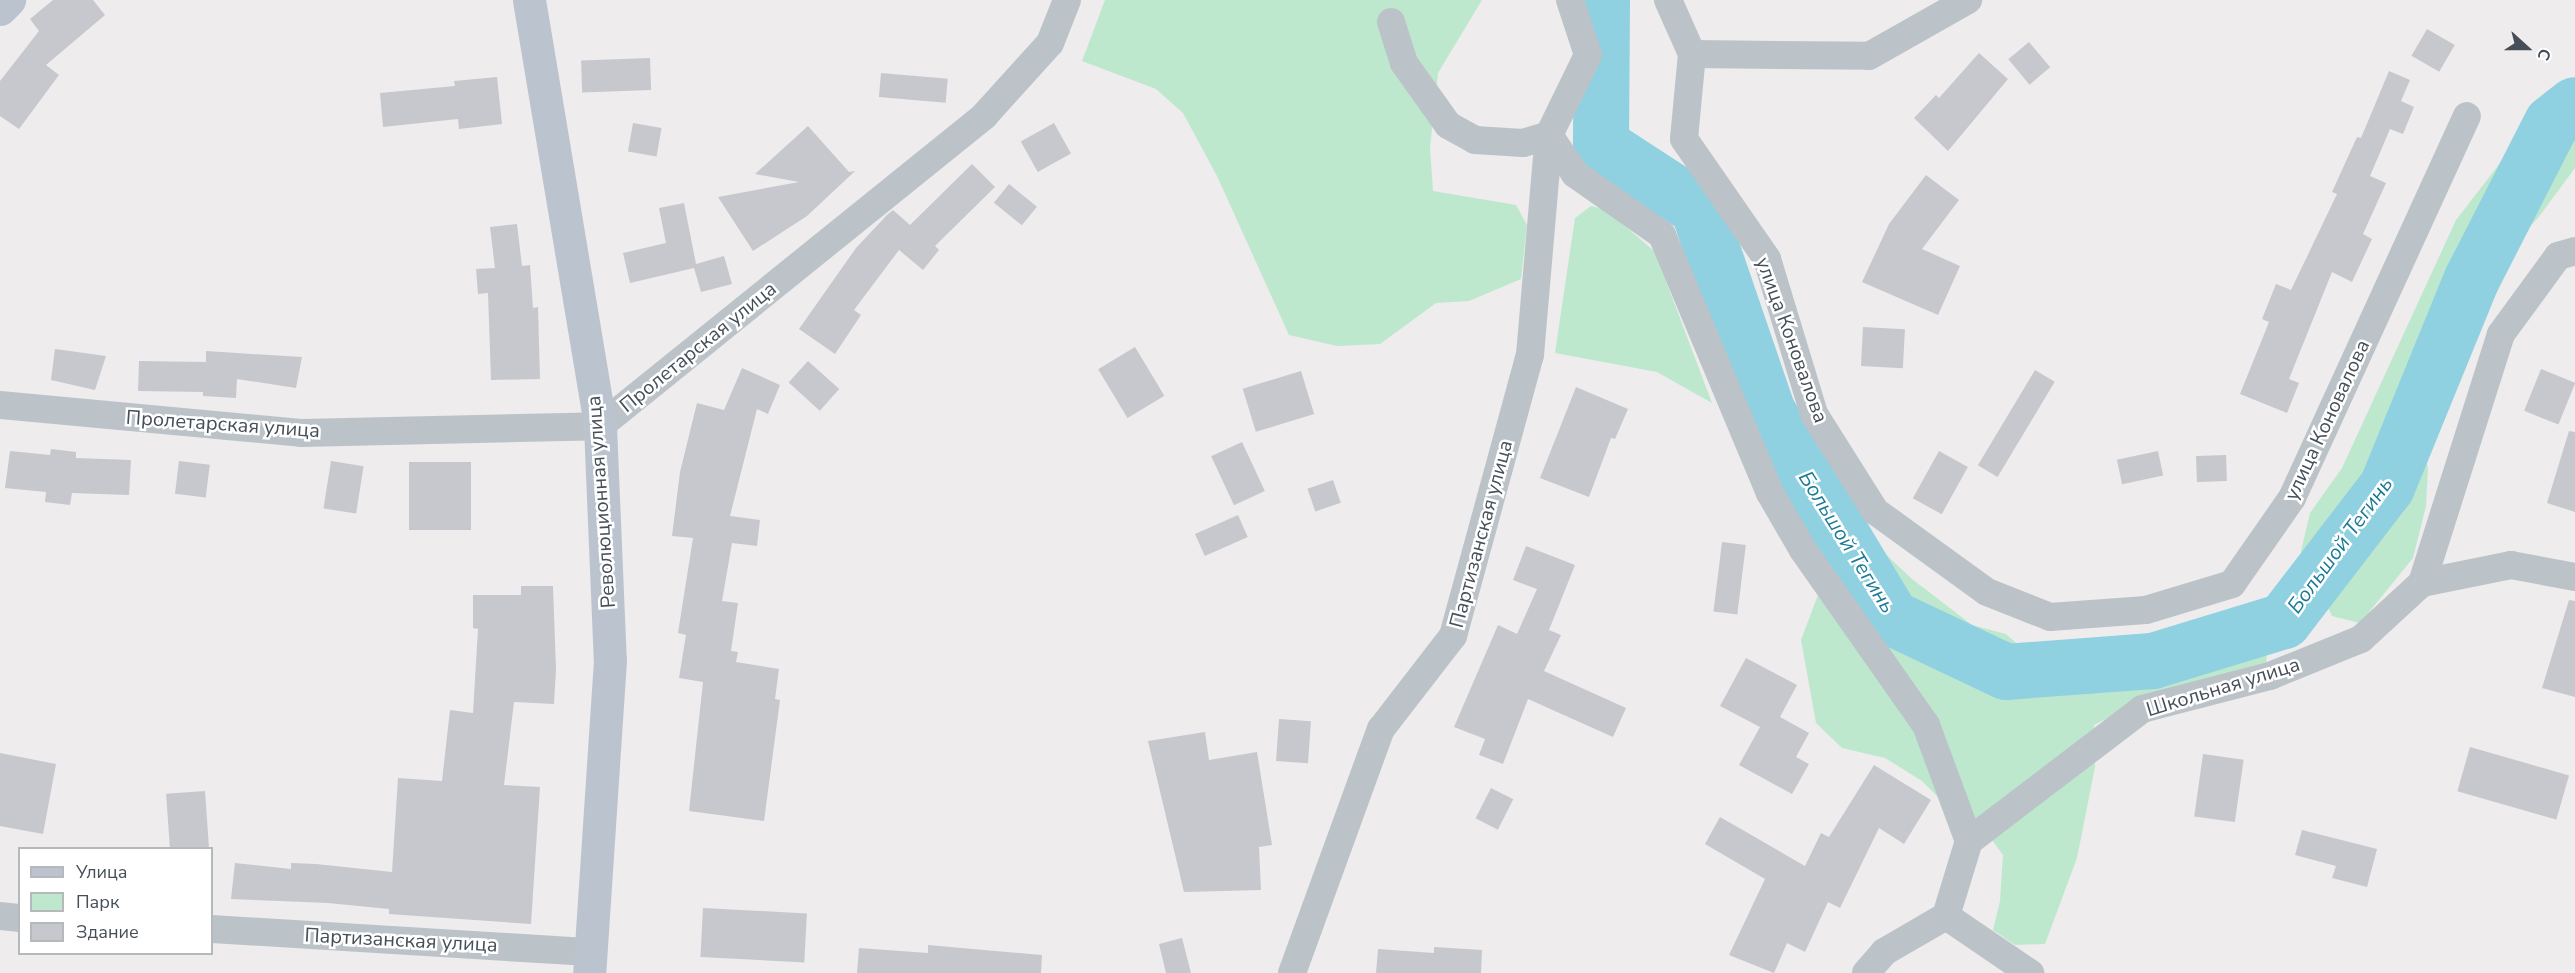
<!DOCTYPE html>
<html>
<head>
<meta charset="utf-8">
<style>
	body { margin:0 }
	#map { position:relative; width:2575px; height:973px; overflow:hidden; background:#eeecec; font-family:"Nunito Sans",sans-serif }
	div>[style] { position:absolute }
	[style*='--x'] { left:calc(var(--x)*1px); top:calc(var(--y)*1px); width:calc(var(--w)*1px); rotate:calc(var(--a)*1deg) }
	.green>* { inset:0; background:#bde8ce }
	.river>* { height:56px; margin:-28px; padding:0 28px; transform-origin:28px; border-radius:28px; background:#8fd0e1 }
	.building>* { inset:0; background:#c7c8ce; transform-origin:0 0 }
	.street>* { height:28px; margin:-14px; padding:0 14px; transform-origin:14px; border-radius:14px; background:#bbc3c9 }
	.secondary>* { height:33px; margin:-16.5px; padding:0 16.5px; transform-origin:16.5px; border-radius:16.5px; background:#bbc4ce }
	span { translate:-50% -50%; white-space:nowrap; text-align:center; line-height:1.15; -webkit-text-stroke:5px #fff; paint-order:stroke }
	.street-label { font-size:20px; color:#464f57 }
	.water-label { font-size:21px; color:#1b7b94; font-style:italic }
	.legend { position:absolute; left:18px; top:847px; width:195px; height:108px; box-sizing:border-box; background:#fff; border:2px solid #b5b9bc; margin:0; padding:8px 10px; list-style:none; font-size:18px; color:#464f57 }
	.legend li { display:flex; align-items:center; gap:12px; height:30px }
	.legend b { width:30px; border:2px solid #b5b9bc }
	.north { position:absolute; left:2497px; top:18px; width:60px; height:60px; -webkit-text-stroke:4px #fff; paint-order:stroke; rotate:111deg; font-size:16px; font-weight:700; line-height:24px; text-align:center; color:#464f57 }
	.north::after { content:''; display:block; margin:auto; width:21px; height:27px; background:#464f57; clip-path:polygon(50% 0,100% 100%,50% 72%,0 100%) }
</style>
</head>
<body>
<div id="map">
	<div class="green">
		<i style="clip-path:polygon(1105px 0,1482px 0,1438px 73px,1430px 147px,1433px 191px,1516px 205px,1527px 225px,1521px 279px,1469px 301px,1436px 303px,1380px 344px,1337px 346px,1289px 335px,1217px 176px,1183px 113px,1156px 89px,1082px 61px)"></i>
		<i style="clip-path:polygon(2575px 79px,2575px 168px,2538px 218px,2505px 252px,2468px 264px,2422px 338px,2411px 393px,2428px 469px,2426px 506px,2413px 558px,2360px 623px,2332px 616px,2301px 551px,2310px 513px,2342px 468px,2456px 220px,2559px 87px)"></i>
		<i style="clip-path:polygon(1591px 206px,1607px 210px,1655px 252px,1712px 403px,1657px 372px,1555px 353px,1575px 218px)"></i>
		<i style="clip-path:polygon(1863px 533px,1912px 579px,1972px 625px,2006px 634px,2025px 651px,2117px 651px,2183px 636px,2227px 618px,2271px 615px,2266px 663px,2150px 697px,2094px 725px,2095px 767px,2077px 858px,2045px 944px,2015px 945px,1993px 930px,2000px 901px,2003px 855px,1978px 821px,1945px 804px,1922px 781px,1885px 758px,1842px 748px,1816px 723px,1801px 640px,1833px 555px)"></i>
	</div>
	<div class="river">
		<i style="--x:1602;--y:0;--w:145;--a:90.4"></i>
		<i style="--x:1601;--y:145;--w:116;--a:33"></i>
		<i style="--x:1698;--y:208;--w:216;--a:71.1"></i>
		<i style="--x:1768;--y:412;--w:240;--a:59"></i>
		<i style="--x:1892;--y:618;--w:126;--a:25.3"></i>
		<i style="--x:2006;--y:672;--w:147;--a:-4.3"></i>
		<i style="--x:2153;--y:661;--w:137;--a:-17"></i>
		<i style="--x:2284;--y:621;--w:169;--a:-52.5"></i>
		<i style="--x:2387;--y:487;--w:225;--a:-67.8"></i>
		<i style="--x:2472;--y:279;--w:175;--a:-62.9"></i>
		<i style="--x:2552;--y:123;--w:29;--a:-38"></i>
	</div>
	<div class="building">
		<i style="clip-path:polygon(53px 0,93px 0,105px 15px,46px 65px,59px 75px,19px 129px,0 116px,0 81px,39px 31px,30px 19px)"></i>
		<i style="left:2427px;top:29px;width:32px;height:31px;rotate:30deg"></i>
		<i style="left:2029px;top:42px;width:33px;height:27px;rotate:50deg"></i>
		<i style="clip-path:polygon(1979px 53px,2008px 79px,1948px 151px,1914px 118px,1936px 95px,1939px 98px)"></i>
		<i style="left:650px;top:58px;width:32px;height:69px;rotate:88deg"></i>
		<i style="clip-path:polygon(2389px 71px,2410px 80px,2401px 101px,2414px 107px,2403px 134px,2390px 129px,2370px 176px,2386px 183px,2363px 234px,2372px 239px,2352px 282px,2332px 272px,2289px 379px,2299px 383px,2287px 413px,2240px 394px,2269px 322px,2262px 319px,2276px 284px,2291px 290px,2337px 194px,2332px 192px,2357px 137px,2361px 138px)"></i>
		<i style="left:881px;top:73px;width:67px;height:24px;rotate:5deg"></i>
		<i style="clip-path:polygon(497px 77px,502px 124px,459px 129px,458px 119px,383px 127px,380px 93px,455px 86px,454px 81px)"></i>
		<i style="left:633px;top:123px;width:29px;height:29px;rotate:10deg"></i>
		<i style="left:1054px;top:123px;width:35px;height:38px;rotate:61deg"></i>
		<i style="clip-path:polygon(808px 126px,849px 172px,855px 171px,807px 216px,753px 251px,718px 197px,799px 182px,755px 174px)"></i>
		<i style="clip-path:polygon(972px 164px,995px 187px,935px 246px,939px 250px,923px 270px,899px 250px,854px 310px,861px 315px,835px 354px,799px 329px,856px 248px,887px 215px,893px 210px,910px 225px)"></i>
		<i style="clip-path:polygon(1926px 175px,1959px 200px,1922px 249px,1960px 266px,1938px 315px,1862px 282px,1889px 224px)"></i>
		<i style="left:1009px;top:184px;width:36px;height:24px;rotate:39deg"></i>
		<i style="clip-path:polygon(684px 203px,696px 264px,724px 256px,732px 284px,701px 292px,694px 268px,630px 283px,623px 253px,666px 243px,659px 208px)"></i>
		<i style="clip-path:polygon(517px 224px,522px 266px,530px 265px,533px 308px,538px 307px,540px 379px,491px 380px,488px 293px,478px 294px,476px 269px,495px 268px,490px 227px)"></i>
		<i style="left:1863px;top:327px;width:42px;height:39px;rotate:3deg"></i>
		<i style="left:1135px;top:347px;width:57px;height:43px;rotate:59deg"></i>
		<i style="clip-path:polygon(55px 349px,106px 356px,95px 390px,51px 380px)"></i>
		<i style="clip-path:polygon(206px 351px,302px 357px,296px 388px,237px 379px,236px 398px,203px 396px,203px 392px,138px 391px,139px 361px,206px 362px)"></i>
		<i style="left:808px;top:361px;width:42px;height:29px;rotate:42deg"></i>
		<i style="clip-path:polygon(742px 368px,780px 385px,768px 414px,757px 409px,730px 516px,760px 520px,757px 546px,732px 543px,722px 601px,738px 603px,731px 651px,738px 652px,736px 662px,779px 669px,775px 699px,780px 700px,764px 821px,689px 811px,703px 682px,679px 678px,686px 635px,678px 633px,693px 538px,672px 536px,680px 472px,697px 403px,724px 410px)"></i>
		<i style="left:2541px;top:369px;width:37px;height:45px;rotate:22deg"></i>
		<i style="left:2035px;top:370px;width:23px;height:111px;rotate:31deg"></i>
		<i style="left:1301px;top:371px;width:45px;height:61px;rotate:73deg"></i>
		<i style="clip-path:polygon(1576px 387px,1628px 409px,1615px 439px,1611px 438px,1589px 497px,1540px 478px)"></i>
		<i style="clip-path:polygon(2569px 431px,2575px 432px,2575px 512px,2547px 503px)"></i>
		<i style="left:1242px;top:442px;width:54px;height:34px;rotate:65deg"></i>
		<i style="clip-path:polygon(51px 449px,76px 452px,76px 458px,131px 460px,129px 495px,72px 493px,70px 505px,45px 502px,46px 492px,5px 488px,10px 451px,50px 455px)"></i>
		<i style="left:1939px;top:451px;width:33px;height:54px;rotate:29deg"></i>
		<i style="left:2158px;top:451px;width:25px;height:42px;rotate:78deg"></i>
		<i style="left:2226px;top:455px;width:26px;height:30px;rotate:88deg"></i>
		<i style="left:179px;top:461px;width:31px;height:33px;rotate:7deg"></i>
		<i style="left:331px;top:461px;width:33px;height:48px;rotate:9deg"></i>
		<i style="left:409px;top:462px;width:62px;height:68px"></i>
		<i style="left:1333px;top:480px;width:24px;height:27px;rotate:71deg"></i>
		<i style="left:1238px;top:515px;width:24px;height:47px;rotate:66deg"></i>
		<i style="left:1722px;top:542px;width:24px;height:70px;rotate:7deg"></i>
		<i style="clip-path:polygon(1526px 546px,1575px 565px,1549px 630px,1561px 635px,1544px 671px,1626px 708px,1613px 737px,1528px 699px,1503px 764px,1479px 755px,1485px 739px,1454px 727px,1498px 625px,1517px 634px,1537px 589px,1513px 580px)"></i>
		<i style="clip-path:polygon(521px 586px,553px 586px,556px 670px,554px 704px,514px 702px,504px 785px,540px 787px,531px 924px,389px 914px,389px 909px,328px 903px,231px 899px,235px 863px,291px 869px,291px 863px,316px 864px,392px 872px,398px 778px,442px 781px,450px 710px,473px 713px,478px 629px,473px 628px,473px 595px,521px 595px)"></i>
		<i style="clip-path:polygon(2569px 600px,2575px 601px,2575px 697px,2542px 688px)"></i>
		<i style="clip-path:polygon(1746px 658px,1797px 685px,1780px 717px,1809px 733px,1796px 757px,1809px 764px,1792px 794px,1739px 765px,1760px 727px,1720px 706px)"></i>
		<i style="left:1279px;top:719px;width:32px;height:42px;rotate:4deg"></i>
		<i style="clip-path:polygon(1205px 732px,1209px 760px,1257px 752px,1272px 845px,1259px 847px,1261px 890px,1184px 892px,1148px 741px)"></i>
		<i style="left:2470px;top:747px;width:103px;height:46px;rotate:16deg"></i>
		<i style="clip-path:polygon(0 753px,56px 764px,43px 834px,0 826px)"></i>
		<i style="left:2203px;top:754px;width:41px;height:63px;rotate:8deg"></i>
		<i style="clip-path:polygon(1874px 765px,1931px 800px,1904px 844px,1879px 828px,1840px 908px,1828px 902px,1805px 952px,1787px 943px,1774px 973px,1729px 955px,1765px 879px,1705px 844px,1720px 817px,1805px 866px,1821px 833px,1829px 837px)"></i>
		<i style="left:1491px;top:788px;width:25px;height:34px;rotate:27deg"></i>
		<i style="left:205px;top:791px;width:56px;height:39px;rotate:86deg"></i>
		<i style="clip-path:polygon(2302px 830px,2377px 849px,2367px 887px,2332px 878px,2336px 866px,2295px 855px)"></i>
		<i style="left:703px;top:908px;width:104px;height:49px;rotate:3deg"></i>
		<i style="clip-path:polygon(1182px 938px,1191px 973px,1166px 973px,1159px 944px)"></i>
		<i style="clip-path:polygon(928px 945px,1042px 955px,1041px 973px,857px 973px,859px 948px,928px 953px)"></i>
		<i style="clip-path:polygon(1434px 947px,1482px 950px,1481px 973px,1376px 973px,1378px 949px,1434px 953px)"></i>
	</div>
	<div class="street">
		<i style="--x:1668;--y:0;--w:59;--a:66"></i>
		<i style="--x:1692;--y:54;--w:85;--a:95.4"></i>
		<i style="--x:1684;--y:139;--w:146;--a:55.3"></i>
		<i style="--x:1767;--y:259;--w:162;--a:73.1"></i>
		<i style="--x:1814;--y:414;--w:115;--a:57.8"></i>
		<i style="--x:1875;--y:511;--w:138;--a:35.9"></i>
		<i style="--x:1987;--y:592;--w:68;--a:21.6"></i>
		<i style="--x:2050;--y:617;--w:96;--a:-4.2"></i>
		<i style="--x:2146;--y:610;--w:90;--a:-16.8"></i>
		<i style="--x:2232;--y:584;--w:105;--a:-55.1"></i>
		<i style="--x:2292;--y:498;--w:420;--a:-65.4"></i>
		<i style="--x:1391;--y:22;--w:43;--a:72.4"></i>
		<i style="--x:1404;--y:63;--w:76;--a:54.6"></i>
		<i style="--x:1448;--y:125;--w:31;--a:29"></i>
		<i style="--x:1475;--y:140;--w:48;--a:3.6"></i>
		<i style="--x:1523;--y:143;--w:27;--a:-17"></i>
		<i style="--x:1549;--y:135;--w:89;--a:-64"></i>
		<i style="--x:1588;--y:55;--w:58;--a:-108.1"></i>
		<i style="--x:1692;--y:54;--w:177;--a:0.6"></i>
		<i style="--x:1869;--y:56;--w:114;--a:-29.5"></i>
		<i style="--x:0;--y:405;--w:302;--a:5.3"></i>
		<i style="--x:301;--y:433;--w:299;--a:-1.3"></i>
		<i style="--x:600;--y:426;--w:494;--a:-38.9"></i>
		<i style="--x:984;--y:116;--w:98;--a:-47.9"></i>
		<i style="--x:1050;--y:43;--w:46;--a:-68.4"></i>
		<i style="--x:2422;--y:583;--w:261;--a:-72.4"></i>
		<i style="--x:2501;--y:334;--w:97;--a:-53.8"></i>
		<i style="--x:2558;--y:256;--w:18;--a:-16"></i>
		<i style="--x:1969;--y:841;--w:218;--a:-37.3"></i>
		<i style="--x:2142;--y:709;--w:132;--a:-14.5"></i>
		<i style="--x:2270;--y:676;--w:98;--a:-22.1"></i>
		<i style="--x:2361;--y:639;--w:83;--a:-42.6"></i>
		<i style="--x:2422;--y:583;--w:91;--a:-11.4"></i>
		<i style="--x:2511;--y:565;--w:65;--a:10.6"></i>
		<i style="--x:0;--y:916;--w:20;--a:6"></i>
		<i style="--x:1946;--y:916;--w:102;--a:34.2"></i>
		<i style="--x:212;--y:929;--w:379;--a:3.5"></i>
		<i style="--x:1292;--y:973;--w:260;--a:-70"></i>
		<i style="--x:1381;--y:729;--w:118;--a:-52.3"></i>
		<i style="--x:1453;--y:636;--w:291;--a:-74.7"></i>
		<i style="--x:1530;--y:355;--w:221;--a:-85.1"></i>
		<i style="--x:1549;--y:135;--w:47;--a:56.3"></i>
		<i style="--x:1575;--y:174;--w:106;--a:35"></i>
		<i style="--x:1662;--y:235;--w:280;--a:67.3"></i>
		<i style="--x:1770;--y:493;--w:66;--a:59.9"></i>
		<i style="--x:1803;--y:550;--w:214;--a:54.9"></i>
		<i style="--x:1926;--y:725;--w:124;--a:69.7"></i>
		<i style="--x:1866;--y:973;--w:28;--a:-49"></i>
		<i style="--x:1884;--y:952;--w:72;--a:-30.1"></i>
		<i style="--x:1946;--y:916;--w:78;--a:-73"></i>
	</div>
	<div class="secondary">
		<i style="--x:529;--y:0;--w:432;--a:80.5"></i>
		<i style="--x:600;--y:426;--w:234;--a:87.6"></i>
		<i style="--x:610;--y:660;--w:314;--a:93.8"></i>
		<i style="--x:0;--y:9;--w:13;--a:-45"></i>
	</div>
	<div class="street-label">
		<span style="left:1792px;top:340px;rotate:70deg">улица Коновалова</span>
		<span style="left:698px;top:347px;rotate:-39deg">Пролетарская улица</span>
		<span style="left:2327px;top:420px;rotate:-65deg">улица Коновалова</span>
		<span style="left:223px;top:424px;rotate:4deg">Пролетарская улица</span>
		<span style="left:601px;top:502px;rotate:-94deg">Революционная улица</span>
		<span style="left:1481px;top:534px;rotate:-75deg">Партизанская улица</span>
		<span style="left:2223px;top:687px;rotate:-17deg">Школьная улица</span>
		<span style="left:401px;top:940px;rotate:3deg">Партизанская улица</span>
	</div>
	<div class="water-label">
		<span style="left:1847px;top:542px;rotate:58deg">Большой Тегинь</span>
		<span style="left:2340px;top:545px;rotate:-54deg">Большой Тегинь</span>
	</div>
	<ul class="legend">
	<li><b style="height:8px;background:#bbc4ce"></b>Улица</li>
	<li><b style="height:16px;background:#bde8ce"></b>Парк</li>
	<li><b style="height:16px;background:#c7c8ce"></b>Здание</li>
	</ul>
	<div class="north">С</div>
</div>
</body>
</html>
